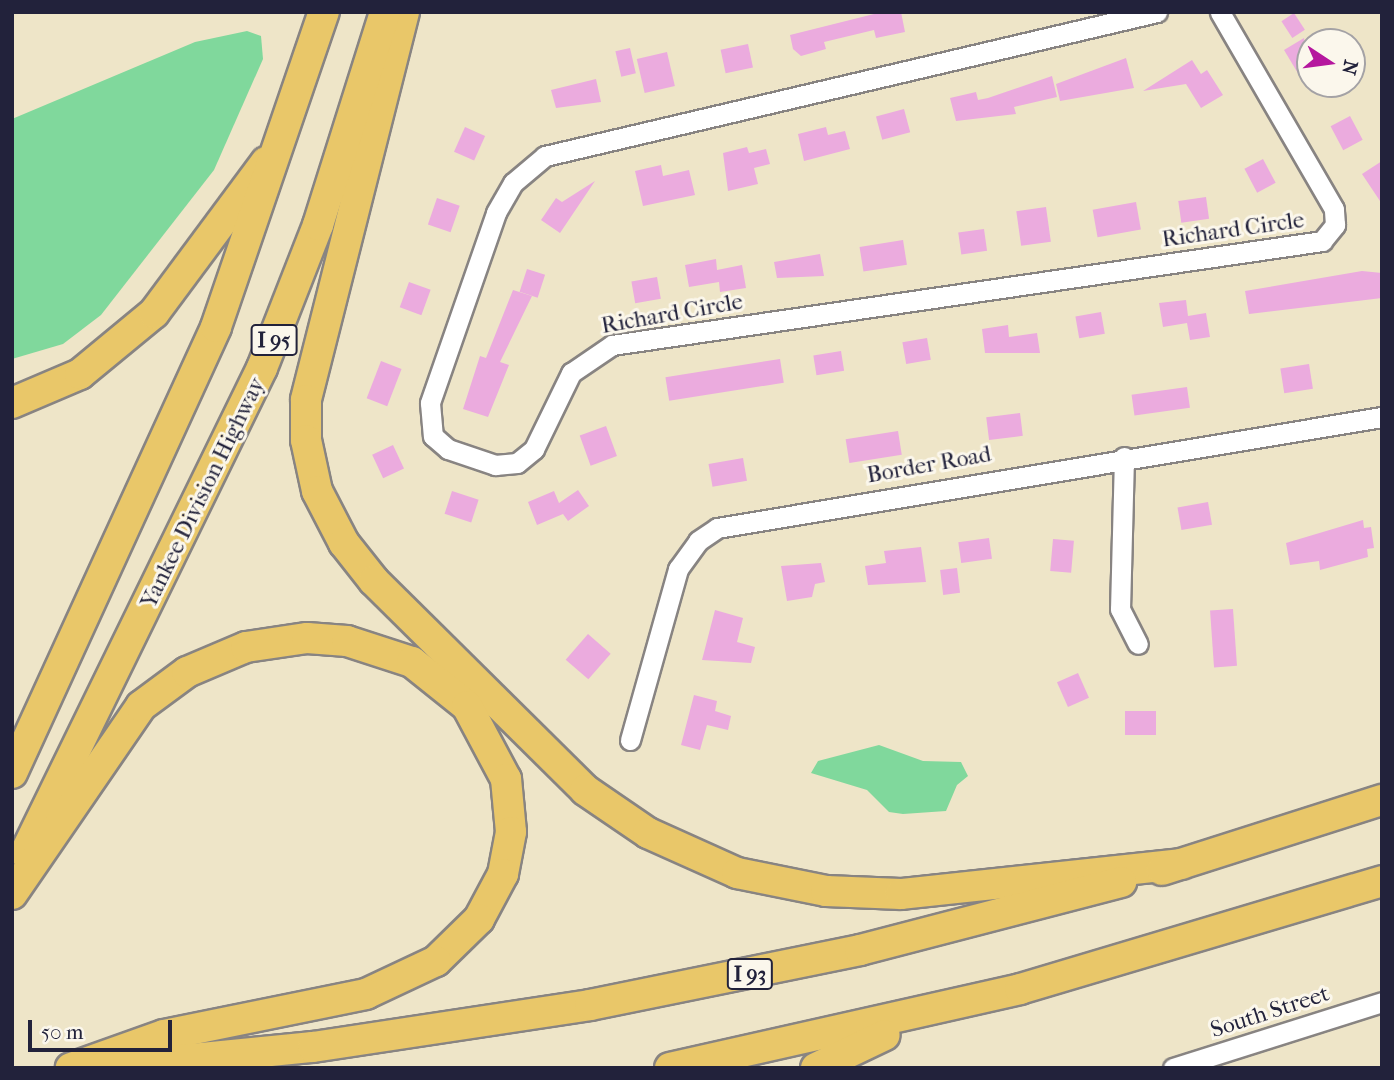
<!DOCTYPE html>
<html>
<head>
<meta charset="utf-8">
<style>
	body { margin:0 }
	#map { position:relative; width:1394px; height:1080px; overflow:hidden; background:#eee5c8; font-family:"IM FELL French Canon",serif }
	div>[style] { position:absolute }
	[style*='--x'] { left:calc(var(--x)*1px); top:calc(var(--y)*1px); width:calc(var(--w)*1px); rotate:calc(var(--a)*1deg) }
	.green>* { inset:0; background:#80d89c }
	.building>* { inset:0; background:#ebabde; transform-origin:0 0 }
	.roads { filter:drop-shadow(2px 0 #888482) drop-shadow(-2px 0 #888482) drop-shadow(0 2px #888482) drop-shadow(0 -2px #888482) }
	.minor>* { height:19px; margin:-9.5px; padding:0 9.5px; transform-origin:9.5px; border-radius:9.5px; background:#fff }
	.highway>* { height:30px; margin:-15px; padding:0 15px; transform-origin:15px; border-radius:15px; background:#e9c769 }
	span { translate:-50% -50%; white-space:nowrap; text-align:center; line-height:1.15; -webkit-text-stroke:6px #fbf7ec; paint-order:stroke }
	.shield-label span { padding:2px 5px; background:#fbf7ec; border:2px solid; border-radius:5px; -webkit-text-stroke-width:0 }
	.shield-label { font-size:21px; color:#22223b; font-weight:700 }
	.street-label { font-size:23px; color:#22223b }
	.frame { position:absolute; inset:0; border:14px solid #22223b; pointer-events:none }
	.north { position:absolute; left:1296px; top:28px; width:70px; height:70px; box-sizing:border-box; background:#fbf7ec; border:2px solid #a4a2a5; border-radius:50%; rotate:103deg; font-size:19px; font-weight:700; line-height:28px; text-align:center; color:#22223b }
	.north::after { content:''; display:block; margin:auto; width:24px; height:32px; background:#b5179e; clip-path:polygon(50% 0,100% 100%,50% 72%,0 100%) }
	.scale { position:absolute; left:28px; top:1020px; width:144px; height:32px; box-sizing:border-box; border:4px solid #22223b; border-top:0; padding-left:9px; font-size:21px; line-height:24px; white-space:nowrap; color:#22223b; -webkit-text-stroke:5px #fbf7ec; paint-order:stroke }
</style>
</head>
<body>
<div id="map">
	<div class="green">
		<i style="clip-path:polygon(247px 31px,261px 36px,263px 59px,214px 170px,101px 315px,63px 344px,12px 359px,12px 119px,195px 42px)"></i>
		<i style="clip-path:polygon(879px 745px,923px 761px,961px 762px,968px 776px,957px 785px,946px 811px,903px 814px,889px 812px,867px 790px,811px 773px,818px 761px)"></i>
	</div>
	<div class="building">
		<i style="clip-path:polygon(882px 12px,901px 12px,905px 32px,876px 38px,874px 30px,824px 42px,826px 49px,801px 56px,793px 49px,790px 35px)"></i>
		<i style="left:1294px;top:13px;width:20px;height:15px;rotate:57deg"></i>
		<i style="clip-path:polygon(1304px 38px,1310px 68px,1299px 75px,1284px 50px)"></i>
		<i style="left:748px;top:44px;width:24px;height:28px;rotate:78deg"></i>
		<i style="left:630px;top:48px;width:26px;height:15px;rotate:77deg"></i>
		<i style="left:667px;top:52px;width:35px;height:31px;rotate:77deg"></i>
		<i style="clip-path:polygon(1126px 58px,1134px 88px,1060px 101px,1056px 84px)"></i>
		<i style="clip-path:polygon(1192px 60px,1201px 74px,1207px 70px,1223px 95px,1201px 108px,1186px 84px,1143px 91px)"></i>
		<i style="clip-path:polygon(1052px 76px,1057px 97px,1014px 107px,1016px 114px,956px 121px,950px 98px,976px 92px,978px 100px,988px 98px)"></i>
		<i style="clip-path:polygon(596px 79px,601px 102px,556px 108px,551px 90px)"></i>
		<i style="left:904px;top:109px;width:24px;height:29px;rotate:75deg"></i>
		<i style="left:1350px;top:116px;width:27px;height:22px;rotate:62deg"></i>
		<i style="left:465px;top:127px;width:22px;height:27px;rotate:24deg"></i>
		<i style="clip-path:polygon(826px 127px,828px 135px,845px 131px,850px 149px,804px 161px,798px 134px)"></i>
		<i style="clip-path:polygon(747px 147px,749px 153px,766px 149px,770px 164px,754px 168px,758px 184px,728px 191px,723px 153px)"></i>
		<i style="left:1263px;top:159px;width:27px;height:21px;rotate:62deg"></i>
		<i style="clip-path:polygon(1382px 161px,1382px 204px,1362px 174px)"></i>
		<i style="clip-path:polygon(661px 165px,663px 176px,689px 170px,695px 195px,643px 206px,635px 171px)"></i>
		<i style="clip-path:polygon(595px 181px,560px 233px,541px 220px,556px 198px,562px 202px)"></i>
		<i style="left:1206px;top:197px;width:22px;height:28px;rotate:82deg"></i>
		<i style="left:437px;top:198px;width:24px;height:28px;rotate:19deg"></i>
		<i style="left:1136px;top:202px;width:28px;height:44px;rotate:80deg"></i>
		<i style="left:1046px;top:207px;width:35px;height:30px;rotate:82deg"></i>
		<i style="left:984px;top:229px;width:22px;height:26px;rotate:82deg"></i>
		<i style="left:903px;top:240px;width:25px;height:44px;rotate:81deg"></i>
		<i style="clip-path:polygon(820px 254px,824px 276px,777px 278px,774px 262px)"></i>
		<i style="clip-path:polygon(716px 259px,717px 270px,742px 265px,746px 288px,720px 292px,719px 282px,689px 287px,685px 265px)"></i>
		<i style="left:527px;top:269px;width:19px;height:24px;rotate:18deg"></i>
		<i style="clip-path:polygon(1362px 271px,1382px 273px,1382px 298px,1249px 314px,1245px 291px)"></i>
		<i style="left:657px;top:277px;width:22px;height:26px;rotate:80deg"></i>
		<i style="left:409px;top:282px;width:23px;height:27px;rotate:20deg"></i>
		<i style="clip-path:polygon(513px 290px,532px 296px,500px 362px,509px 365px,488px 417px,463px 409px,480px 356px,486px 358px)"></i>
		<i style="clip-path:polygon(1186px 300px,1188px 316px,1206px 313px,1210px 337px,1190px 340px,1187px 323px,1163px 327px,1159px 303px)"></i>
		<i style="left:1101px;top:312px;width:22px;height:26px;rotate:80deg"></i>
		<i style="clip-path:polygon(1008px 325px,1009px 337px,1037px 333px,1040px 353px,985px 353px,982px 329px)"></i>
		<i style="left:927px;top:338px;width:22px;height:25px;rotate:80deg"></i>
		<i style="left:841px;top:351px;width:20px;height:28px;rotate:81deg"></i>
		<i style="left:780px;top:359px;width:24px;height:116px;rotate:81deg"></i>
		<i style="left:381px;top:361px;width:22px;height:40px;rotate:21deg"></i>
		<i style="left:1309px;top:364px;width:25px;height:29px;rotate:81deg"></i>
		<i style="left:1187px;top:387px;width:21px;height:56px;rotate:82deg"></i>
		<i style="left:1020px;top:413px;width:23px;height:34px;rotate:83deg"></i>
		<i style="left:606px;top:426px;width:32px;height:28px;rotate:70deg"></i>
		<i style="left:898px;top:431px;width:24px;height:53px;rotate:81deg"></i>
		<i style="left:393px;top:445px;width:26px;height:23px;rotate:65deg"></i>
		<i style="left:743px;top:458px;width:23px;height:35px;rotate:80deg"></i>
		<i style="clip-path:polygon(578px 490px,589px 506px,568px 521px,563px 514px,537px 525px,528px 502px,554px 491px,559px 503px)"></i>
		<i style="left:452px;top:491px;width:28px;height:24px;rotate:18deg"></i>
		<i style="left:1208px;top:502px;width:23px;height:31px;rotate:80deg"></i>
		<i style="clip-path:polygon(1363px 520px,1364px 528px,1371px 527px,1374px 548px,1367px 549px,1368px 557px,1320px 570px,1319px 561px,1290px 565px,1286px 543px)"></i>
		<i style="left:989px;top:538px;width:21px;height:31px;rotate:82deg"></i>
		<i style="left:1053px;top:539px;width:21px;height:32px;rotate:5deg"></i>
		<i style="clip-path:polygon(921px 547px,926px 582px,868px 585px,865px 566px,886px 563px,884px 551px)"></i>
		<i style="clip-path:polygon(821px 563px,825px 582px,815px 584px,812px 597px,787px 601px,781px 566px)"></i>
		<i style="left:957px;top:568px;width:25px;height:17px;rotate:83deg"></i>
		<i style="left:1233px;top:609px;width:57px;height:23px;rotate:86deg"></i>
		<i style="clip-path:polygon(715px 610px,743px 618px,737px 642px,755px 647px,751px 663px,702px 660px)"></i>
		<i style="left:588px;top:634px;width:30px;height:34px;rotate:41deg"></i>
		<i style="left:1078px;top:673px;width:27px;height:23px;rotate:66deg"></i>
		<i style="clip-path:polygon(694px 695px,717px 701px,715px 711px,731px 716px,728px 730px,707px 725px,700px 750px,681px 745px)"></i>
		<i style="left:1125px;top:711px;width:31px;height:24px"></i>
	</div>
	<div class="roads">
		<div class="minor">
			<i style="--x:1157;--y:12;--w:629;--a:166.76"></i>
			<i style="--x:545;--y:156;--w:42;--a:139.8"></i>
			<i style="--x:513;--y:183;--w:34;--a:120"></i>
			<i style="--x:496;--y:213;--w:201;--a:109.2"></i>
			<i style="--x:430;--y:403;--w:33;--a:85"></i>
			<i style="--x:433;--y:436;--w:20;--a:41"></i>
			<i style="--x:448;--y:449;--w:50;--a:18.8"></i>
			<i style="--x:495;--y:465;--w:22;--a:-5"></i>
			<i style="--x:517;--y:463;--w:22;--a:-39"></i>
			<i style="--x:534;--y:449;--w:85;--a:-64"></i>
			<i style="--x:571;--y:373;--w:50;--a:-34.3"></i>
			<i style="--x:612;--y:345;--w:718;--a:-8.33"></i>
			<i style="--x:1322;--y:241;--w:21;--a:-51"></i>
			<i style="--x:1335;--y:225;--w:16;--a:-94"></i>
			<i style="--x:1334;--y:209;--w:228;--a:-120.1"></i>
			<i style="--x:1124;--y:457;--w:152;--a:91.5"></i>
			<i style="--x:1120;--y:609;--w:39;--a:63"></i>
			<i style="--x:630;--y:740;--w:178;--a:-74.3"></i>
			<i style="--x:678;--y:569;--w:34;--a:-54"></i>
			<i style="--x:698;--y:541;--w:23;--a:-34"></i>
			<i style="--x:717;--y:528;--w:674;--a:-9.48"></i>
			<i style="--x:1173;--y:1068;--w:219;--a:-17.5"></i>
		</div>
		<div class="highway">
			<i style="--x:404;--y:12;--w:400;--a:104.2"></i>
			<i style="--x:306;--y:400;--w:40;--a:90"></i>
			<i style="--x:306;--y:440;--w:52;--a:77.8"></i>
			<i style="--x:317;--y:491;--w:59;--a:62.6"></i>
			<i style="--x:344;--y:543;--w:48;--a:51.7"></i>
			<i style="--x:374;--y:581;--w:297;--a:44.7"></i>
			<i style="--x:585;--y:790;--w:76;--a:34.3"></i>
			<i style="--x:648;--y:833;--w:98;--a:24.2"></i>
			<i style="--x:737;--y:873;--w:91;--a:11.4"></i>
			<i style="--x:826;--y:891;--w:75;--a:2.3"></i>
			<i style="--x:901;--y:894;--w:282;--a:-6.1"></i>
			<i style="--x:12;--y:403;--w:74;--a:-23.1"></i>
			<i style="--x:80;--y:374;--w:96;--a:-39.5"></i>
			<i style="--x:154;--y:313;--w:188;--a:-53.4"></i>
			<i style="--x:12;--y:773;--w:490;--a:-65.4"></i>
			<i style="--x:216;--y:327;--w:333;--a:-71.1"></i>
			<i style="--x:25;--y:853;--w:540;--a:-63.96"></i>
			<i style="--x:262;--y:368;--w:154;--a:-68.6"></i>
			<i style="--x:318;--y:225;--w:223;--a:-72.5"></i>
			<i style="--x:1162;--y:870;--w:231;--a:-17.7"></i>
			<i style="--x:12;--y:894;--w:228;--a:-55.5"></i>
			<i style="--x:141;--y:706;--w:57;--a:-36.5"></i>
			<i style="--x:187;--y:672;--w:64;--a:-23"></i>
			<i style="--x:246;--y:647;--w:62;--a:-8.4"></i>
			<i style="--x:307;--y:638;--w:40;--a:4.3"></i>
			<i style="--x:347;--y:641;--w:68;--a:17.9"></i>
			<i style="--x:412;--y:662;--w:70;--a:38.7"></i>
			<i style="--x:467;--y:706;--w:83;--a:61.9"></i>
			<i style="--x:506;--y:779;--w:53;--a:84.6"></i>
			<i style="--x:511;--y:832;--w:43;--a:100.8"></i>
			<i style="--x:503;--y:874;--w:51;--a:118.1"></i>
			<i style="--x:479;--y:919;--w:60;--a:135.7"></i>
			<i style="--x:436;--y:961;--w:77;--a:154.8"></i>
			<i style="--x:366;--y:994;--w:206;--a:168.5"></i>
			<i style="--x:164;--y:1035;--w:99;--a:160.5"></i>
			<i style="--x:101;--y:1068;--w:213;--a:-5.7"></i>
			<i style="--x:313;--y:1047;--w:280;--a:-8.6"></i>
			<i style="--x:590;--y:1005;--w:276;--a:-11.5"></i>
			<i style="--x:860;--y:950;--w:270;--a:-14.6"></i>
			<i style="--x:670;--y:1068;--w:359;--a:-12.7"></i>
			<i style="--x:1020;--y:989;--w:378;--a:-16.6"></i>
			<i style="--x:816;--y:1068;--w:76;--a:-25.6"></i>
		</div>
	</div>
	<div class="shield-label">
		<span style="left:274px;top:340px">I 95</span>
		<span style="left:750px;top:974px">I 93</span>
	</div>
	<div class="street-label">
		<span style="left:1233px;top:230px;rotate:-8deg">Richard Circle</span>
		<span style="left:672px;top:314px;rotate:-10deg">Richard Circle</span>
		<span style="left:929px;top:465px;rotate:-10deg">Border Road</span>
		<span style="left:203px;top:493px;rotate:-64deg">Yankee Division Highway</span>
		<span style="left:1270px;top:1012px;rotate:-18deg">South Street</span>
	</div>
	<div class="frame"></div>
	<div class="north">N</div>
	<div class="scale">50 m</div>
</div>
</body>
</html>
